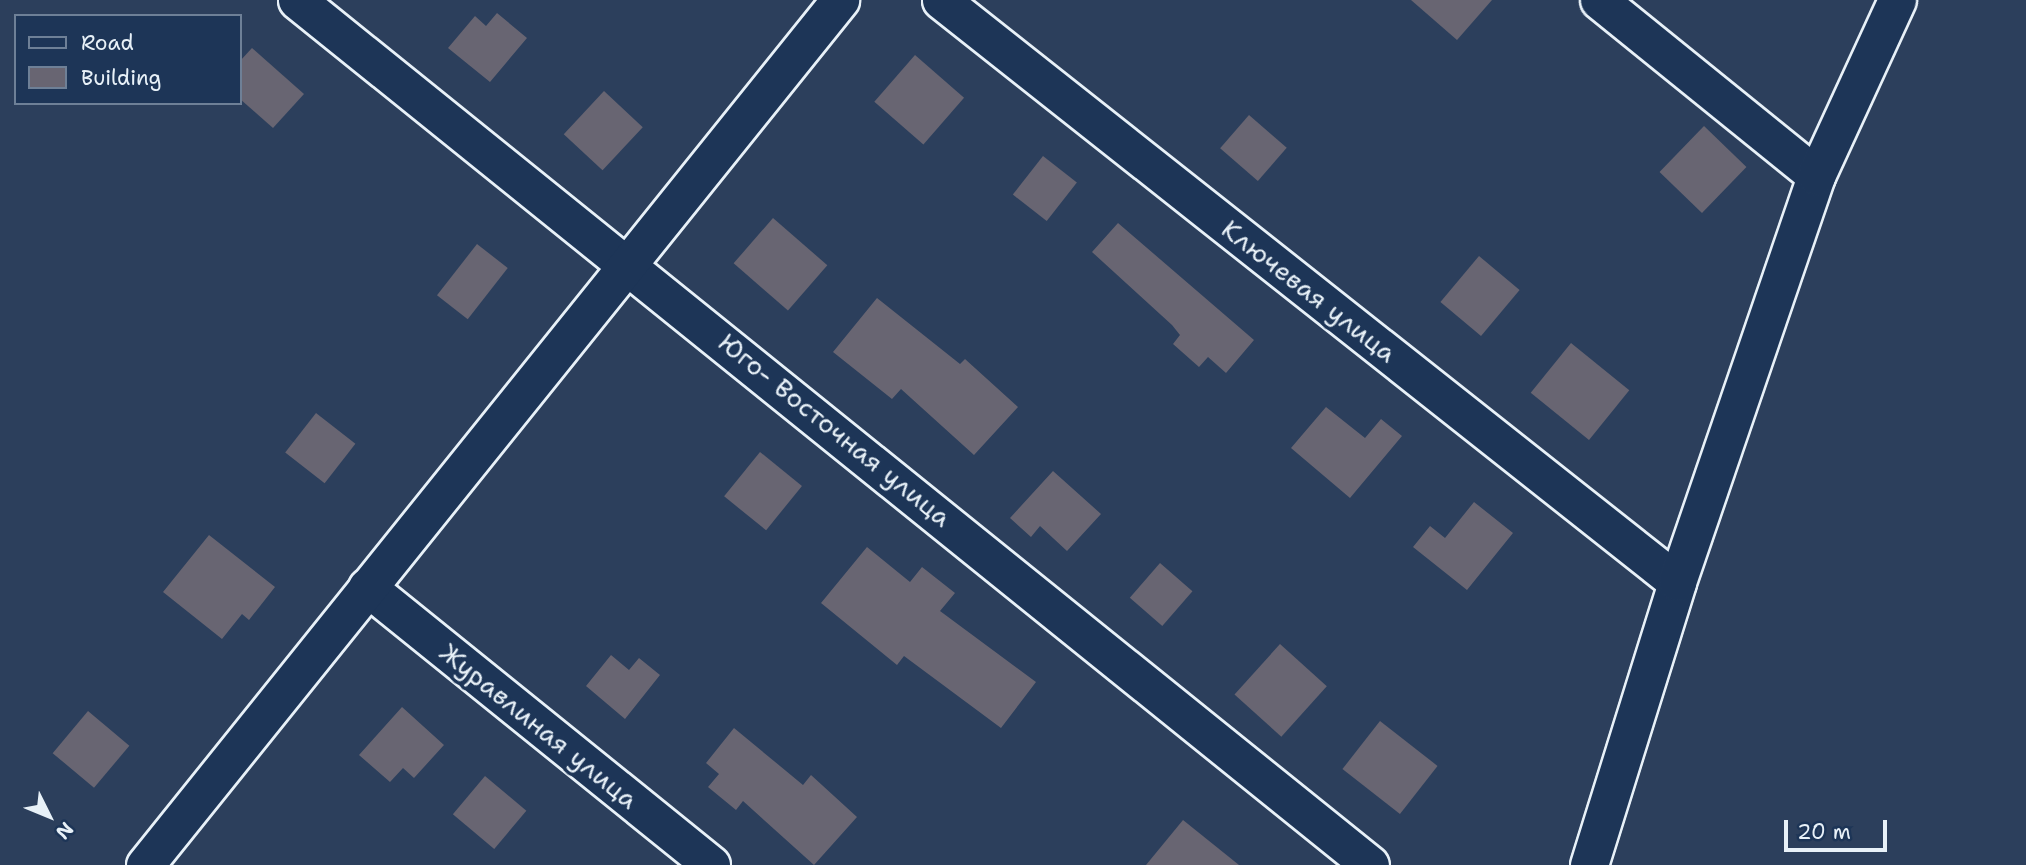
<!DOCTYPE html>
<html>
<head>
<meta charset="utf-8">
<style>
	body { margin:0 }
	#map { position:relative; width:2026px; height:865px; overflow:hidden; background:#2c3f5c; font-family:"Shantell Sans",sans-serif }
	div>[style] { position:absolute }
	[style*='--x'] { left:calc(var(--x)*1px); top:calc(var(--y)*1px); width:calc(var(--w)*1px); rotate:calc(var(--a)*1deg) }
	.building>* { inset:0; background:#686572; transform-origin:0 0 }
	.roads { filter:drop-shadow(2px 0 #e8f1f8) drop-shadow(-2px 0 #e8f1f8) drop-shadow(0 2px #e8f1f8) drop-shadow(0 -2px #e8f1f8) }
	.street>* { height:37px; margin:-18.5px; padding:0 18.5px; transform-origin:18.5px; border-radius:18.5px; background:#1d3557 }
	span { translate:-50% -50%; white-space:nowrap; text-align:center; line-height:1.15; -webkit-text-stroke:7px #1d3557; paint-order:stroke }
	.street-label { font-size:26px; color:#e8f1f8 }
	.legend { position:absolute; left:14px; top:14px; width:228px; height:91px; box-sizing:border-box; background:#1d3557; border:2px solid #6e8097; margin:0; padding:9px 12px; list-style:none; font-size:21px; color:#e8f1f8 }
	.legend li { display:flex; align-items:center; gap:14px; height:35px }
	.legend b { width:35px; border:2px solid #6e8097 }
	.north { position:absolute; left:14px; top:781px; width:70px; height:70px; -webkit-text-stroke:5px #1d3557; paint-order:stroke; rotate:133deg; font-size:19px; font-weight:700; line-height:28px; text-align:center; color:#e8f1f8 }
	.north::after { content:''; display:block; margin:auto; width:24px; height:32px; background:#e8f1f8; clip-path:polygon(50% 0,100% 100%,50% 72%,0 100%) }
	.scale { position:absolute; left:1784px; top:820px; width:103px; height:32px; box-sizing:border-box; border:4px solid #e8f1f8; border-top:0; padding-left:9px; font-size:21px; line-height:24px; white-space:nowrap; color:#e8f1f8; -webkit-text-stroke:5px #1d3557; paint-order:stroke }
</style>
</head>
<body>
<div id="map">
	<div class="building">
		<i style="clip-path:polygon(1411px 0,1492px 0,1457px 40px)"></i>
		<i style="clip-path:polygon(497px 13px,527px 38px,490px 82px,448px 48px,475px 16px,486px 26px)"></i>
		<i style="clip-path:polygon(252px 48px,304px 94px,273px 128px,240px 99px,240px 61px)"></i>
		<i style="left:915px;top:55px;width:65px;height:62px;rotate:41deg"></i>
		<i style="left:604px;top:91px;width:53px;height:59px;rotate:43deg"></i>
		<i style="left:1249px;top:115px;width:50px;height:44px;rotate:41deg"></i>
		<i style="left:1704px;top:126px;width:59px;height:64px;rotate:44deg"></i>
		<i style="left:1043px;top:156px;width:43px;height:49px;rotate:38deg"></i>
		<i style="left:773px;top:218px;width:72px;height:60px;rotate:41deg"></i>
		<i style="clip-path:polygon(1118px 223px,1254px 340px,1226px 373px,1208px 357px,1199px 367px,1173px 344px,1180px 335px,1172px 325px,1092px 252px)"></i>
		<i style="left:477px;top:244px;width:39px;height:65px;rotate:38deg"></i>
		<i style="left:1479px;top:256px;width:53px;height:60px;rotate:40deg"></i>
		<i style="clip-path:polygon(877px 298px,960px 364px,965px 359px,1018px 407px,974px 455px,901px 389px,892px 399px,833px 352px)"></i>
		<i style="left:1571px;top:343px;width:75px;height:64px;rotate:39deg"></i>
		<i style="clip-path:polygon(1326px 407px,1365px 438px,1381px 419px,1402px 436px,1350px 498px,1291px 448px)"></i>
		<i style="left:316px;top:413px;width:50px;height:50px;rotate:38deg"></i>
		<i style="left:760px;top:452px;width:54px;height:57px;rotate:39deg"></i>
		<i style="clip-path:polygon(1053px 471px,1101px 514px,1067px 551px,1040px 526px,1031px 537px,1010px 518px)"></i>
		<i style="clip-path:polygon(1474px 502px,1513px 533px,1467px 590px,1413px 547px,1430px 526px,1445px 538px)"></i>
		<i style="clip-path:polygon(209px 535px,275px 587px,249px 620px,242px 614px,222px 639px,163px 592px)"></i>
		<i style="clip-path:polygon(867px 547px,910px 582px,922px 567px,955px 593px,940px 611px,1036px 682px,1001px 728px,904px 656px,897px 665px,821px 603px)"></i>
		<i style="left:1160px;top:563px;width:43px;height:46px;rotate:41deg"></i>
		<i style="left:1280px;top:644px;width:63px;height:68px;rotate:42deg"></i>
		<i style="clip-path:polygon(611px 655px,629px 670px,639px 658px,660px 675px,625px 719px,586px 686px)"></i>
		<i style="clip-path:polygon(402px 707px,444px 745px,414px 778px,403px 768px,390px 782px,359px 755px)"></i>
		<i style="left:88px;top:711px;width:54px;height:55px;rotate:40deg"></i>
		<i style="left:1380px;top:721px;width:73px;height:61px;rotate:38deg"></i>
		<i style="clip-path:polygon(734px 728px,803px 785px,811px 775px,857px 817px,814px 865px,743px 801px,736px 810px,708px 787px,719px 774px,706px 763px)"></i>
		<i style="left:485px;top:776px;width:54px;height:50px;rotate:40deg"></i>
		<i style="clip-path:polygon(1183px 820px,1239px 865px,1146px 865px)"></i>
	</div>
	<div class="roads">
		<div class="street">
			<i style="--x:297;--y:0;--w:1378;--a:38.87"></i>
			<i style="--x:941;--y:0;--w:938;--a:38.34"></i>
			<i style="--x:1599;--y:0;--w:279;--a:39"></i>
			<i style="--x:367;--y:587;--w:442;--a:38.9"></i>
			<i style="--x:145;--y:865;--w:1110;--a:-51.22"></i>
			<i style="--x:1589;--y:865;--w:296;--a:-72.7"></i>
			<i style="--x:1677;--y:582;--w:429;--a:-71.1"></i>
			<i style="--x:1816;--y:176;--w:194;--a:-65.3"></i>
		</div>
	</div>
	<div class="street-label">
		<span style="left:1309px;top:291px;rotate:38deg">Ключевая улица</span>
		<span style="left:835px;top:430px;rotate:39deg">Юго- Восточная улица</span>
		<span style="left:539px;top:726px;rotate:39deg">Журавлиная улица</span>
	</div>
	<ul class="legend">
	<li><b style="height:9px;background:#1d3557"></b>Road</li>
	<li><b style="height:19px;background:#686572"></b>Building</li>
	</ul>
	<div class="north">N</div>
	<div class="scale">20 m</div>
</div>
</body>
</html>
